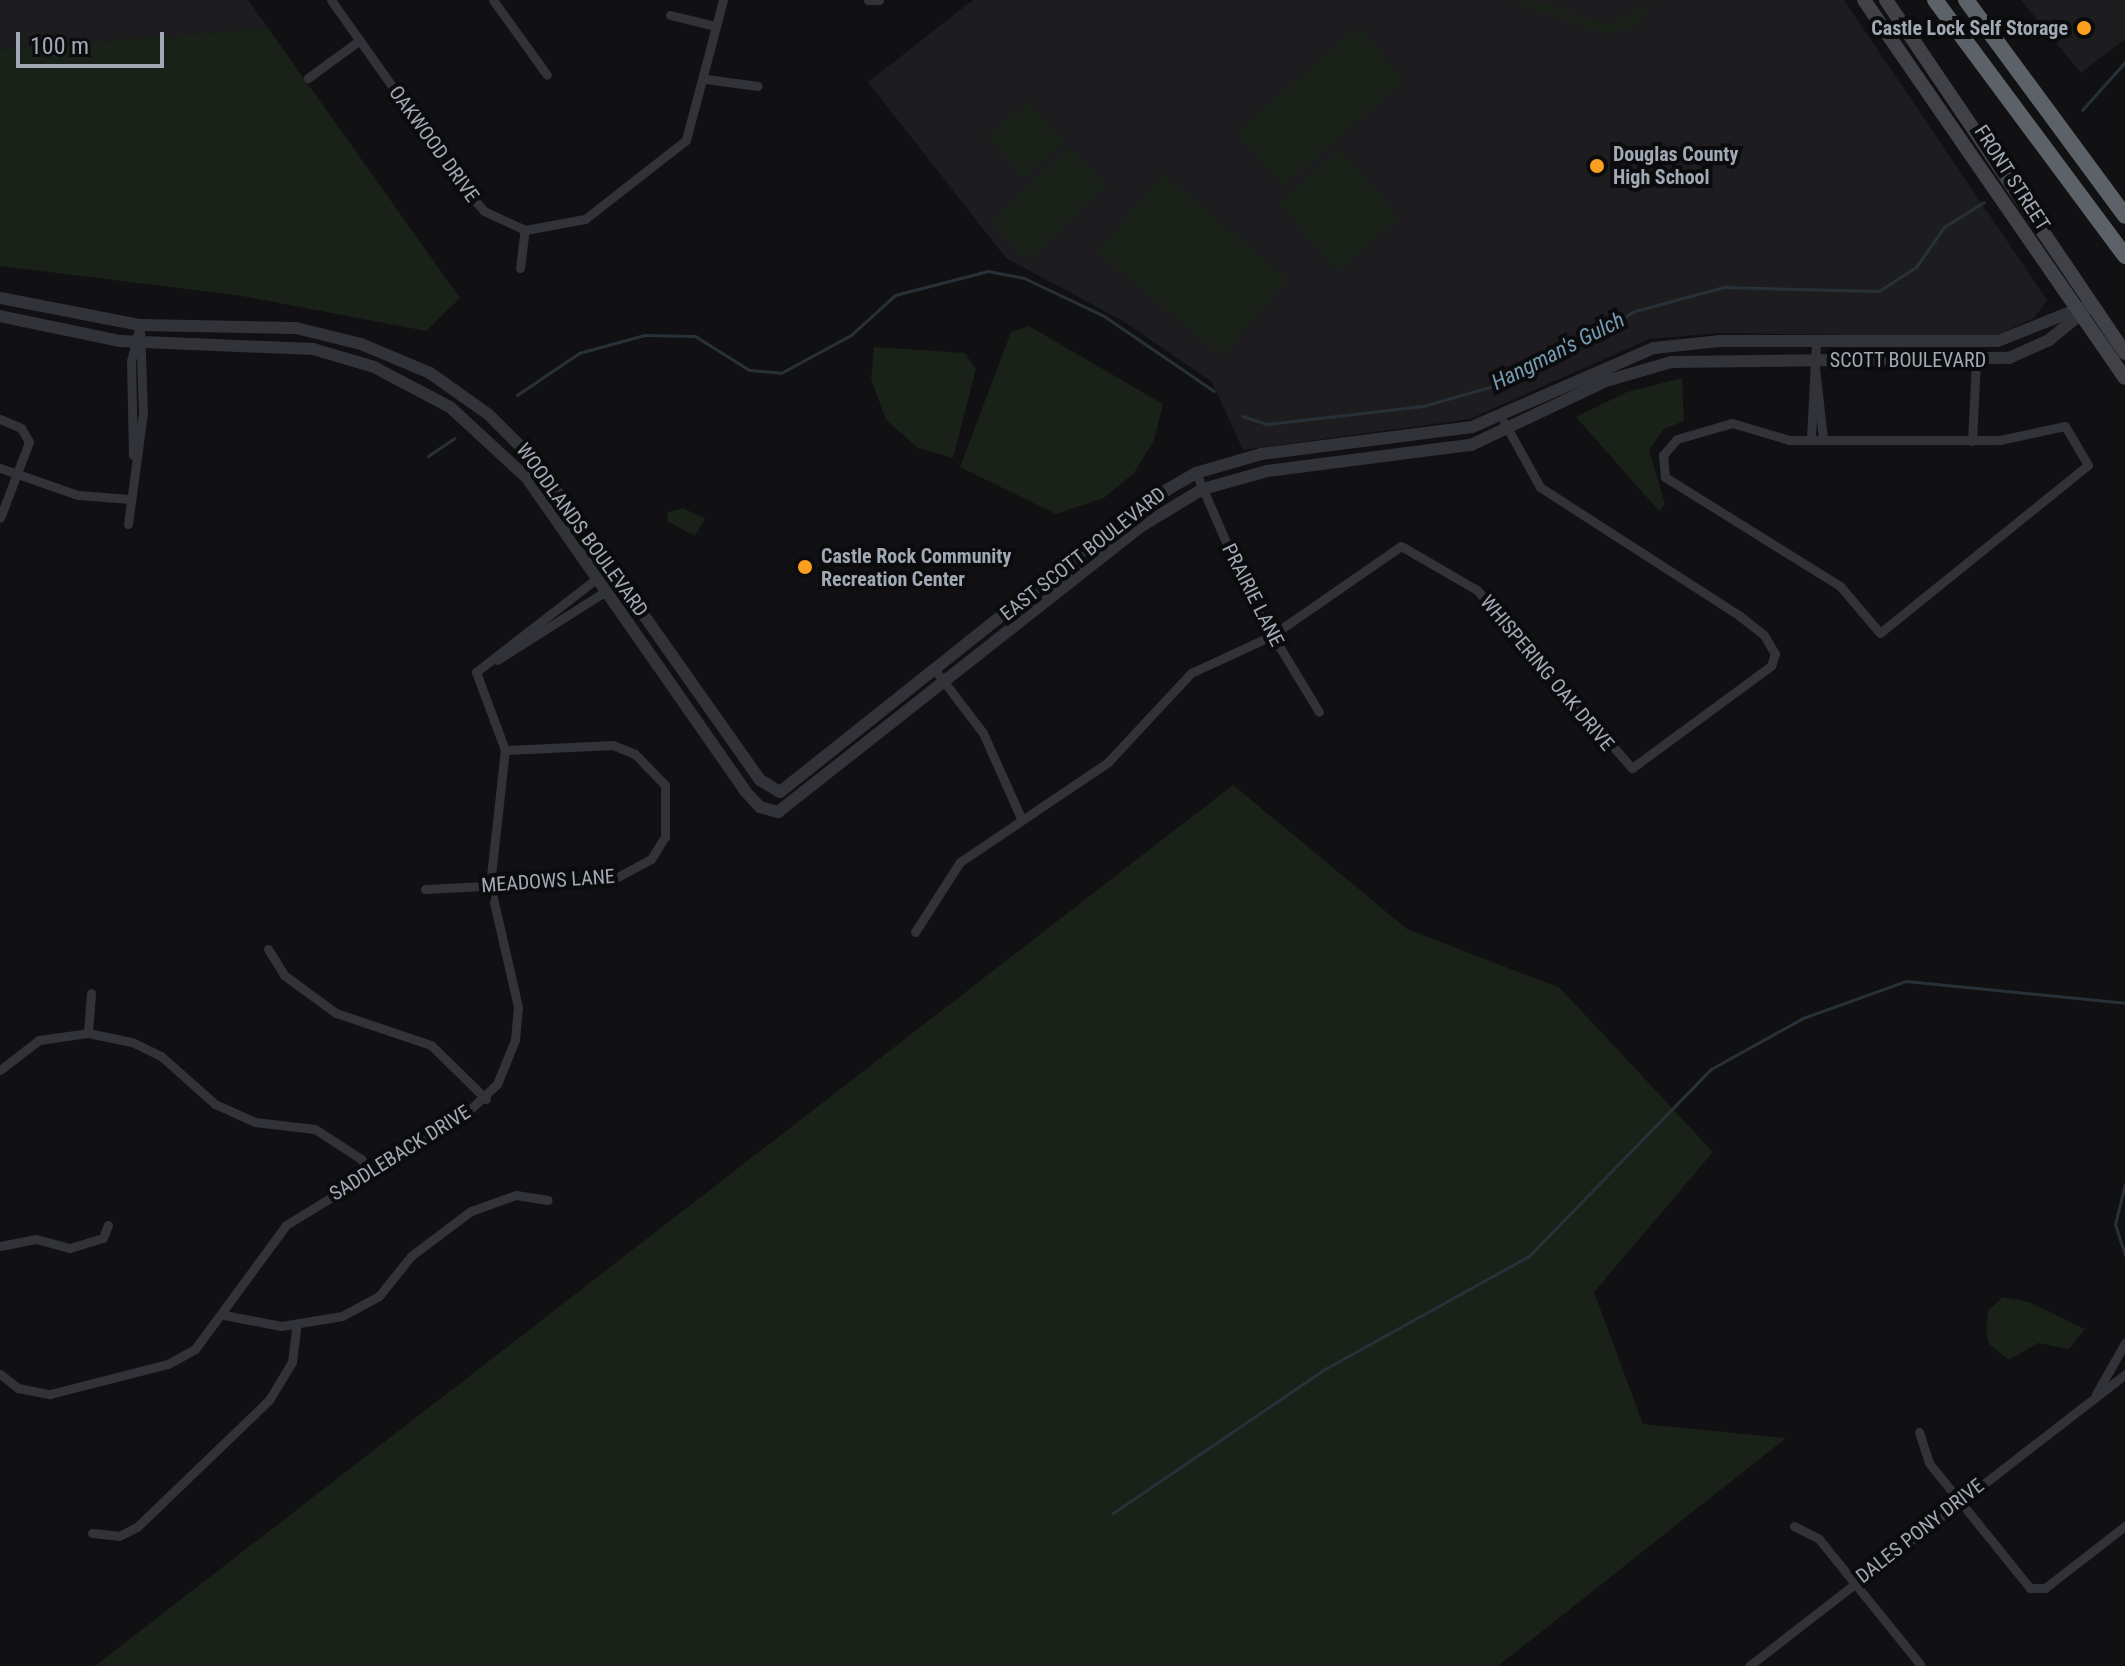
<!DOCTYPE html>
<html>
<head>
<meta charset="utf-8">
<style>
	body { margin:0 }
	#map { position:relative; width:2125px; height:1666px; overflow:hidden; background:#111113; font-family:"Roboto Condensed",sans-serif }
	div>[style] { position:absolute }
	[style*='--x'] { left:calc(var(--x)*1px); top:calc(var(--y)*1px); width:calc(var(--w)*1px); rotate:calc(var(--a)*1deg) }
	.built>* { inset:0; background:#1d1d20 }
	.green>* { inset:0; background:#192119; transform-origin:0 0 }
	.stream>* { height:3px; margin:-1.5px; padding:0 1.5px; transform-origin:1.5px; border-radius:1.5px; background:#273137 }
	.minor>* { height:9px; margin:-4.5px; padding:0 4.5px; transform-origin:4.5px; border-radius:4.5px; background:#323338 }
	.tertiary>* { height:12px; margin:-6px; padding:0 6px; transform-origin:6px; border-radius:6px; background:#323338 }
	.secondary>* { height:14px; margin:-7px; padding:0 7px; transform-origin:7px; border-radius:7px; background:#404248 }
	.motorway>* { height:16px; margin:-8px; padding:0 8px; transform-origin:8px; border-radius:8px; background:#5d6269 }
	.dots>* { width:22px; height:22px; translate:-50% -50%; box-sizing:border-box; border:4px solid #0c0c0e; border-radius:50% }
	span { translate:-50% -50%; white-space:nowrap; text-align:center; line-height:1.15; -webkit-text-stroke:8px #0c0c0e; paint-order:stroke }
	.poi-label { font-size:20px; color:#a1a9b4; font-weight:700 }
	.right { translate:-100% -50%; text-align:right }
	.left { translate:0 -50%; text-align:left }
	.street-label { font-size:20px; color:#a1a9b4 }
	.water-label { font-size:22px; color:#759bb2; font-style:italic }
	.scale { position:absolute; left:16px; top:32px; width:148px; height:36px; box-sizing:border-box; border:4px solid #a1a9b4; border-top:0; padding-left:10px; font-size:24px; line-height:28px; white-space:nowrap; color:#a1a9b4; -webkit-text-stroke:6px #0c0c0e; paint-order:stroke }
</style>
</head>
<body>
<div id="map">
	<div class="built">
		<i style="clip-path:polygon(0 0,248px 0,268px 28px,0 49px)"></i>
		<i style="clip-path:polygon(973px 0,1844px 0,2047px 300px,2034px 318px,1992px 337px,1718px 333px,1649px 339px,1470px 419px,1243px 450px,1212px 382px,1123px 321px,1006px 258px,868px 82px)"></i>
		<i style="clip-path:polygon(2021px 0,2125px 0,2125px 39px,2081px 73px)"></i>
	</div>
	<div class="green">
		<i style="clip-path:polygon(1509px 0,1534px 0,1607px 25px,1656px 0,1637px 24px,1607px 35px)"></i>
		<i style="left:1358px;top:26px;width:72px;height:162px;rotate:49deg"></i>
		<i style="clip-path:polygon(268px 28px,460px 298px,426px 331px,242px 296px,0 266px,0 49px)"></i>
		<i style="left:1029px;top:101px;width:55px;height:54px;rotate:50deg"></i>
		<i style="left:1069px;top:147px;width:54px;height:109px;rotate:46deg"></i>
		<i style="left:1340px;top:149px;width:91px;height:82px;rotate:49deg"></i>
		<i style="left:1163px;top:174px;width:163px;height:102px;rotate:40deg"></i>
		<i style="clip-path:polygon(1029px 326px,1163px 404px,1154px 440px,1134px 473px,1104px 498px,1056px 514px,960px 467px,1011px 332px)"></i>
		<i style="clip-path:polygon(874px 347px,965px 353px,976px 369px,953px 458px,918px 448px,886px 420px,871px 379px)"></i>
		<i style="clip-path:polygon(1682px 378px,1684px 421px,1664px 429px,1649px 450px,1665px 504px,1659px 511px,1576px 417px,1627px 392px)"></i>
		<i style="clip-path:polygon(683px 508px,705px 519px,695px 536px,667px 521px,668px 512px)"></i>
		<i style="clip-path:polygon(1233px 785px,1407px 929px,1560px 988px,1713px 1152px,1594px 1292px,1643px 1424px,1786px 1438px,1498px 1666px,95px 1666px)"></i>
		<i style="clip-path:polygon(2003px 1297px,2029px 1302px,2085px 1329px,2069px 1349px,2038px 1343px,2009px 1360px,1989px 1344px,1986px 1329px,1988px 1311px)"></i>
	</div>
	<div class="stream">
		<i style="--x:2082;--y:110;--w:64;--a:-48.1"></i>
		<i style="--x:517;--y:395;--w:75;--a:-34.1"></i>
		<i style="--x:579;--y:353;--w:68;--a:-15.3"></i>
		<i style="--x:645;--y:335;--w:50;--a:1.1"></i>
		<i style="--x:695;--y:336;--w:64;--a:32.2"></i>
		<i style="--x:749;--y:370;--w:32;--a:5"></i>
		<i style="--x:781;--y:373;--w:80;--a:-28.5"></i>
		<i style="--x:851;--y:335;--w:59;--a:-42.3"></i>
		<i style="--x:895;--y:295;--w:96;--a:-14.5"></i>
		<i style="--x:988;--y:271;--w:37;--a:11"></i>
		<i style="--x:1024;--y:278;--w:89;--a:25.4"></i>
		<i style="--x:1104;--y:316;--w:133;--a:34.3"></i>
		<i style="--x:1242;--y:416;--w:26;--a:18"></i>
		<i style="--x:1267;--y:424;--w:157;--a:-6.6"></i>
		<i style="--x:1423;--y:406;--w:87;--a:-15.9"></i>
		<i style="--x:1507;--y:382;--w:146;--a:-29"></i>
		<i style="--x:1635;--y:311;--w:92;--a:-15.1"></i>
		<i style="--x:1724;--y:287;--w:155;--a:1.5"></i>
		<i style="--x:1879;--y:291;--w:44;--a:-33"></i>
		<i style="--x:1916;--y:267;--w:49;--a:-55"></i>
		<i style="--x:1944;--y:227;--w:47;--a:-32"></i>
		<i style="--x:428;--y:456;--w:32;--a:-34"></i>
		<i style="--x:2125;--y:1184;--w:41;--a:104"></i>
		<i style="--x:2115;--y:1224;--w:32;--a:72"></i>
		<i style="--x:1113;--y:1513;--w:256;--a:-34.2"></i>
		<i style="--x:1325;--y:1369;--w:233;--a:-29"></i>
		<i style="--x:1529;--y:1256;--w:261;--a:-45.8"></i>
		<i style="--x:1711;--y:1069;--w:105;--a:-29"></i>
		<i style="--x:1803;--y:1018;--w:109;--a:-19.8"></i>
		<i style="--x:1906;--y:981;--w:220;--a:5.7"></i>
	</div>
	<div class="minor">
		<i style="--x:331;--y:0;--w:230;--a:54.7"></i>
		<i style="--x:464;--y:188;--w:30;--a:49"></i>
		<i style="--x:484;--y:211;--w:45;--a:24.9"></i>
		<i style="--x:525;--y:230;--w:61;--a:-10.4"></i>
		<i style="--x:585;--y:219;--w:128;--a:-38"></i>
		<i style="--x:686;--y:140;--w:145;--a:-75.2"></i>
		<i style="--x:493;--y:0;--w:92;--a:54.2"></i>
		<i style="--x:868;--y:0;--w:11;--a:0"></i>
		<i style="--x:670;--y:15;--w:46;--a:13.7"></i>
		<i style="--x:308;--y:78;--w:64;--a:-36.2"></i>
		<i style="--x:706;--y:79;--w:52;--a:7.7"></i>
		<i style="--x:520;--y:268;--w:38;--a:-83"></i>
		<i style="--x:1815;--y:368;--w:70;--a:83.5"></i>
		<i style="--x:0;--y:419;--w:23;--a:23"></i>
		<i style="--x:21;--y:428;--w:16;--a:60"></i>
		<i style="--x:29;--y:442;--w:81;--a:110.9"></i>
		<i style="--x:1732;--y:423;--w:59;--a:16.6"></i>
		<i style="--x:1789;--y:440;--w:211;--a:0"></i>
		<i style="--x:2000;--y:440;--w:66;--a:-12.2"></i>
		<i style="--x:2065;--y:426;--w:45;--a:59.5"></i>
		<i style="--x:2088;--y:465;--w:267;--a:141.1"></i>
		<i style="--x:1880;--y:633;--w:62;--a:-130.4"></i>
		<i style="--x:1840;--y:586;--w:206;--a:-148.1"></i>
		<i style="--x:1665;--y:477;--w:22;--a:-95"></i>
		<i style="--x:1663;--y:455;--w:21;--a:-49"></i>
		<i style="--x:1677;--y:439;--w:57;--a:-16.2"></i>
		<i style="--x:1811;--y:438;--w:96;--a:-87"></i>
		<i style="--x:1972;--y:441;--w:79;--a:-87.1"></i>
		<i style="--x:133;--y:455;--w:94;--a:-91.2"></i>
		<i style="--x:131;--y:361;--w:37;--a:-76"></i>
		<i style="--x:0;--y:468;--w:83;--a:19.1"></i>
		<i style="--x:78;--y:495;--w:52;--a:4.4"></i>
		<i style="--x:1196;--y:473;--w:136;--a:66.6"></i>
		<i style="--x:1250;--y:598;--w:133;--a:58.8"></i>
		<i style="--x:128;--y:524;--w:112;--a:-82.3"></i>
		<i style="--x:143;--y:413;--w:88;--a:-92"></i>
		<i style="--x:497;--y:660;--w:129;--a:-32.3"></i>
		<i style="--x:606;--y:591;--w:19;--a:-58"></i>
		<i style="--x:935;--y:670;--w:79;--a:52.7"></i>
		<i style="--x:983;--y:733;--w:93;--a:65.9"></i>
		<i style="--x:476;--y:672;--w:153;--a:-37.8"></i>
		<i style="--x:597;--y:578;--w:19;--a:-9"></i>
		<i style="--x:425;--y:889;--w:187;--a:-2.8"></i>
		<i style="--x:612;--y:880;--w:44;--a:-28.3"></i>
		<i style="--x:651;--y:859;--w:26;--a:-58"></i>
		<i style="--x:665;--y:837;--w:52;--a:-90"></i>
		<i style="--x:665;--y:785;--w:43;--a:-134.1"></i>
		<i style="--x:635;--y:754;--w:24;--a:-158"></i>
		<i style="--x:613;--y:745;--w:108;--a:177.3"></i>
		<i style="--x:915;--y:932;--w:83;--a:-57.3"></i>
		<i style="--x:960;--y:862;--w:179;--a:-34"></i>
		<i style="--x:1108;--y:762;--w:122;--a:-47"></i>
		<i style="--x:1191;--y:673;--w:88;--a:-24.8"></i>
		<i style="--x:1271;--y:636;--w:158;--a:-34.7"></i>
		<i style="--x:1401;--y:546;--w:88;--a:30.1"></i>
		<i style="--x:1477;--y:590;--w:236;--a:49"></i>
		<i style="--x:1632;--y:768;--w:172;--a:-36.3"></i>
		<i style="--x:1771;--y:666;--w:13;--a:-72"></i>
		<i style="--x:1775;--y:654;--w:22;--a:-120"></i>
		<i style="--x:1764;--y:635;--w:31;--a:-142"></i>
		<i style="--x:1740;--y:616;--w:238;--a:-147.2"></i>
		<i style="--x:1540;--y:487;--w:74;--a:-119"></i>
		<i style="--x:268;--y:949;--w:31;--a:58"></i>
		<i style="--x:284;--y:975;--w:64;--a:36.2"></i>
		<i style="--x:336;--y:1013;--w:100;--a:18.6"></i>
		<i style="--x:431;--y:1045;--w:77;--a:44.5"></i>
		<i style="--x:88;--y:1033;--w:40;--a:-85.7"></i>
		<i style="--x:0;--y:1070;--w:49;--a:-37.6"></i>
		<i style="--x:39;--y:1040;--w:49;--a:-8.1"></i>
		<i style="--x:88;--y:1033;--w:45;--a:11.6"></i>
		<i style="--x:132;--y:1042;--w:32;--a:26"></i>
		<i style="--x:161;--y:1056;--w:72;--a:41.6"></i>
		<i style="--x:215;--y:1104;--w:44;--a:24.2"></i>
		<i style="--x:255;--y:1122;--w:60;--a:6.7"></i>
		<i style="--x:315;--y:1129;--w:55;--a:33.1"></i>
		<i style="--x:361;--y:1159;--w:18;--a:56"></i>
		<i style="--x:0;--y:1246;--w:37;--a:-11"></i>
		<i style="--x:36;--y:1239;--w:35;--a:15"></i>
		<i style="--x:70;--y:1248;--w:34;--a:-17"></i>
		<i style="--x:103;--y:1238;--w:14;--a:-69"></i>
		<i style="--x:224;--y:1315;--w:58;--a:10.9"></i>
		<i style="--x:281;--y:1326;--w:62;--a:-9.3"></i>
		<i style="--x:342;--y:1316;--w:42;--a:-28.4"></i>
		<i style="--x:379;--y:1296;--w:51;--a:-51.3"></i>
		<i style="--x:411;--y:1256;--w:75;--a:-36.9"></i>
		<i style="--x:471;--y:1211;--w:48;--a:-19.6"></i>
		<i style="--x:516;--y:1195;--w:32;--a:9"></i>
		<i style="--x:0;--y:1374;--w:23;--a:38"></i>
		<i style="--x:18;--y:1388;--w:33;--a:11"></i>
		<i style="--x:50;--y:1394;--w:122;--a:-14.3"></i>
		<i style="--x:168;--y:1364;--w:31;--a:-29"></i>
		<i style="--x:195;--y:1349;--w:154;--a:-53.7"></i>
		<i style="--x:286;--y:1225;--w:205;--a:-31.4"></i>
		<i style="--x:461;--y:1118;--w:50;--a:-43.4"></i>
		<i style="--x:497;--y:1084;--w:48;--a:-67.8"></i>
		<i style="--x:515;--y:1040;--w:33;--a:-85"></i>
		<i style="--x:518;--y:1007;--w:125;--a:-102.9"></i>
		<i style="--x:490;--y:885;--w:136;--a:-83.7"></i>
		<i style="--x:505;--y:750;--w:83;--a:-110.4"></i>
		<i style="--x:2096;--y:1394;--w:59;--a:-60.4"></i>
		<i style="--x:1919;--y:1432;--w:33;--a:72"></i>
		<i style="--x:1929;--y:1463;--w:161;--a:51.1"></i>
		<i style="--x:2030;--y:1588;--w:15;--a:0"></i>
		<i style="--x:2045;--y:1588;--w:101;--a:-37.8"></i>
		<i style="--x:1794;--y:1526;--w:28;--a:27"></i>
		<i style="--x:1819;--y:1539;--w:161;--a:51.1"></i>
		<i style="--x:92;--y:1533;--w:27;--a:6"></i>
		<i style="--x:119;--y:1536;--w:20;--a:-27"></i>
		<i style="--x:137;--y:1527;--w:183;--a:-43.9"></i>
		<i style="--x:269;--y:1400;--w:44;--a:-58.8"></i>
		<i style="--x:292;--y:1362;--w:35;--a:-83"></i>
		<i style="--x:1749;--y:1666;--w:476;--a:-37.8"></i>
	</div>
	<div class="tertiary">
		<i style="--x:0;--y:298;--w:143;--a:10.9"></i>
		<i style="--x:140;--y:325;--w:156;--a:1.1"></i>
		<i style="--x:296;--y:328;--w:67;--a:13.8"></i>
		<i style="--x:361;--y:344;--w:75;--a:22.8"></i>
		<i style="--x:430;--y:373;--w:72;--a:35.4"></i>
		<i style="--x:489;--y:415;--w:65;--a:45"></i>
		<i style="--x:535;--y:461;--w:390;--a:54.8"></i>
		<i style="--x:760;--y:780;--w:23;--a:31"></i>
		<i style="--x:780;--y:792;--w:461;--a:-38.5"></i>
		<i style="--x:1141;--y:505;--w:64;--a:-30.2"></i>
		<i style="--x:1196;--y:473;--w:68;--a:-16.3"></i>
		<i style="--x:1261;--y:454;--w:213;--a:-7.3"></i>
		<i style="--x:1472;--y:427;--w:198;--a:-23.5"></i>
		<i style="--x:1654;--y:348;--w:65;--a:-6.1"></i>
		<i style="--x:1719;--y:341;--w:279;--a:0"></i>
		<i style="--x:1998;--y:341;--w:92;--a:-21.8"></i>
		<i style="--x:0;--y:316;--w:123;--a:11.8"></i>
		<i style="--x:120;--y:341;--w:193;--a:2.4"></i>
		<i style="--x:313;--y:349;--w:64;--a:16.4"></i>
		<i style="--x:374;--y:367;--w:86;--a:27.8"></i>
		<i style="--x:450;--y:407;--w:105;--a:42.7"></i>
		<i style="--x:527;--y:478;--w:381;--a:55.1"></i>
		<i style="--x:745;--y:791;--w:22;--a:47"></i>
		<i style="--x:760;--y:807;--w:19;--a:16"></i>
		<i style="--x:778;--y:812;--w:464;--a:-38.2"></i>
		<i style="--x:1143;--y:525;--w:70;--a:-31"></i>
		<i style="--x:1203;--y:489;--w:66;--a:-15.7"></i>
		<i style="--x:1267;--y:471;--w:206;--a:-7.3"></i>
		<i style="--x:1471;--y:445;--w:149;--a:-25.4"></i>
		<i style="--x:1606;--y:381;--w:68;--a:-16.3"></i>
		<i style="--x:1671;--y:362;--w:338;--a:-0.7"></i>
		<i style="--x:2009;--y:358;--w:44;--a:-24.2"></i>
		<i style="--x:2049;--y:340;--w:50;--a:-39.4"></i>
	</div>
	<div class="secondary">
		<i style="--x:1864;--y:0;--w:459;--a:55.4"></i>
		<i style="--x:1886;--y:0;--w:426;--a:55.9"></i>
	</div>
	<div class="motorway">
		<i style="--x:1935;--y:0;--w:319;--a:53.4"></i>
		<i style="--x:1966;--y:0;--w:268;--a:53.6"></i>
	</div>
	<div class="dots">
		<i style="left:2084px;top:28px;background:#fd9f1e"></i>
		<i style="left:1597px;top:166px;background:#fd9f1e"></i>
		<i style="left:805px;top:567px;background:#fd9f1e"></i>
	</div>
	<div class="poi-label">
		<span class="right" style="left:2068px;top:28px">Castle Lock Self Storage</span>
		<span class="left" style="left:1613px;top:166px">Douglas County<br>High School</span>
		<span class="left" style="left:821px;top:568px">Castle Rock Community<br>Recreation Center</span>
	</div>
	<div class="street-label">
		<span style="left:434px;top:144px;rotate:54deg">OAKWOOD DRIVE</span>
		<span style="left:2012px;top:178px;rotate:57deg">FRONT STREET</span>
		<span style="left:1908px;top:360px">SCOTT BOULEVARD</span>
		<span style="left:582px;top:530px;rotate:54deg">WOODLANDS BOULEVARD</span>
		<span style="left:1083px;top:554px;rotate:-38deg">EAST SCOTT BOULEVARD</span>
		<span style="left:1253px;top:595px;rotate:63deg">PRAIRIE LANE</span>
		<span style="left:1547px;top:673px;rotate:50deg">WHISPERING OAK DRIVE</span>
		<span style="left:548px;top:881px;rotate:-4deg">MEADOWS LANE</span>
		<span style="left:400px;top:1153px;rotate:-32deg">SADDLEBACK DRIVE</span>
		<span style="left:1920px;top:1531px;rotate:-38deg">DALES PONY DRIVE</span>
	</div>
	<div class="water-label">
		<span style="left:1558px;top:351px;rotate:-27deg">Hangman's Gulch</span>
	</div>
	<div class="scale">100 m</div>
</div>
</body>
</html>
